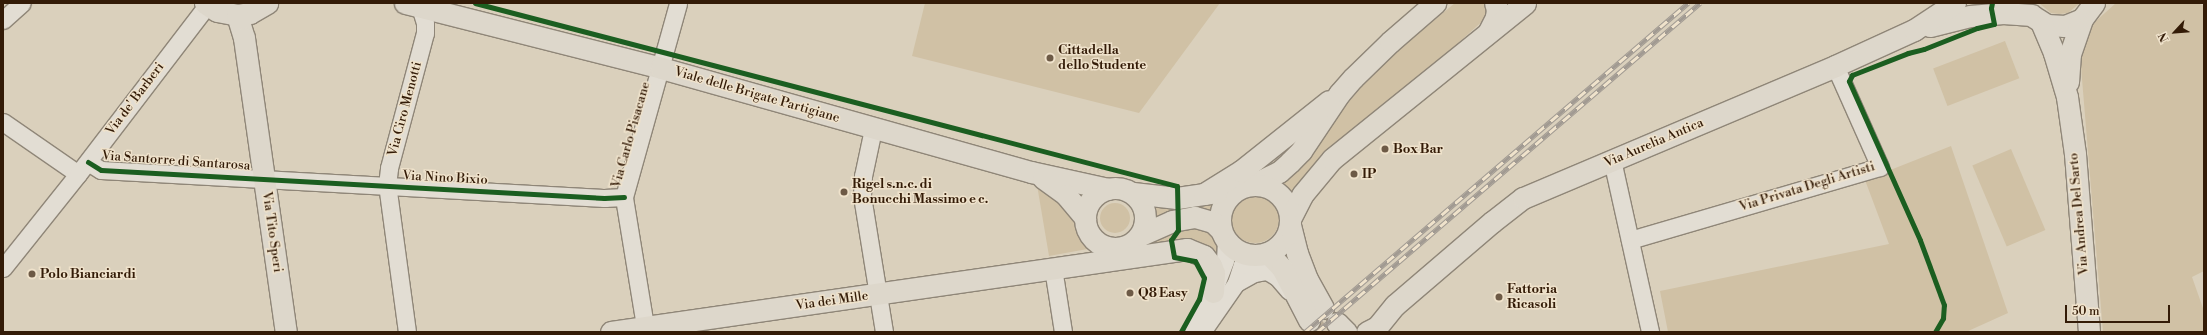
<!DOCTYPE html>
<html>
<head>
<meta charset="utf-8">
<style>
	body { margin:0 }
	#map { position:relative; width:2207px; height:335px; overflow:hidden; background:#dad0bc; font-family:"Libre Bodoni",serif }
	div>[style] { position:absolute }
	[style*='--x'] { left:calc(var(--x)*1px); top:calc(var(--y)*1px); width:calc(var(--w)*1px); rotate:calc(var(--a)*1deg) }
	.green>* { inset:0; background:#d0c1a5; transform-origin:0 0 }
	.round { border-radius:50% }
	.major-tunnel>* { height:21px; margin-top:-10.5px; transform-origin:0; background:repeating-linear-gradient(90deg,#b9ac98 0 21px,transparent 0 31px) }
	.roads { filter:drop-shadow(1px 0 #8f8678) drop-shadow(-1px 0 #8f8678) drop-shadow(0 1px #8f8678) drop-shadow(0 -1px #8f8678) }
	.minor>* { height:17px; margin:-8.5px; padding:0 8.5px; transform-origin:8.5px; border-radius:8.5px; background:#e2ddd3 }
	.major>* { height:21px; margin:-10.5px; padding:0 10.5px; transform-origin:10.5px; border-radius:10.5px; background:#ddd7cb }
	.major>.ring { margin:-10.5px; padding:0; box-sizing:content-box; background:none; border:21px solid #ddd7cb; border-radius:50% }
	.rail>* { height:4.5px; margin-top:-2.25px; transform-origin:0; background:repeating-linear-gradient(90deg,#efe2cb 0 9px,#a19a92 0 18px); box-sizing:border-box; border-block:1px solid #a19a92 }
	.cycleway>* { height:5px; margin:-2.5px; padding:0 2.5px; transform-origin:2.5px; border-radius:2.5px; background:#1b5e20 }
	.dots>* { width:11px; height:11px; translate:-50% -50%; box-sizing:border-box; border:2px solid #efe2cb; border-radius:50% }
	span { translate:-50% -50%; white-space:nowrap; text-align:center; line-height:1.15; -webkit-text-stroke:3px #efe2cb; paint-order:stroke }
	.poi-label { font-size:13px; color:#331b07; font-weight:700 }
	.left { translate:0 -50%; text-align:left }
	.street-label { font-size:13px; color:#331b07 }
	.frame { position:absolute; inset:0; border:4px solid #331b07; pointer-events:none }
	.north { position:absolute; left:2155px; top:12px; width:40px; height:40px; -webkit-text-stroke:3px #efe2cb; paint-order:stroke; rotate:244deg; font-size:11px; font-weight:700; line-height:16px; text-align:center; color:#331b07 }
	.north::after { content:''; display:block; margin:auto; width:14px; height:18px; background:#331b07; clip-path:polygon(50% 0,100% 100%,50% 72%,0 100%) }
	.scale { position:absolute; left:2065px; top:305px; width:105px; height:18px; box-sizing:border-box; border:2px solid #331b07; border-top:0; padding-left:5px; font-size:12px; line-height:14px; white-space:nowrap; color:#331b07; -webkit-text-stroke:3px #efe2cb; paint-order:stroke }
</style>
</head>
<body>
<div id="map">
	<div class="green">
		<i style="clip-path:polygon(925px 3px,1220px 3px,1139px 113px,912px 56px)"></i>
		<i style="clip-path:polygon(1455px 3px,1488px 3px,1486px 18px,1292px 192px,1277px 179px,1300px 160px,1380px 65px)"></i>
		<i style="clip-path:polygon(2039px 3px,2080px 3px,2068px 13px,2059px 14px,2051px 13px)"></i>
		<i style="clip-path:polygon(2116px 3px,2198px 3px,2204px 6px,2204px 271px,2192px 277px,2204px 311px,2204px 332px,2103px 332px,2080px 55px,2088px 31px,2096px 21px)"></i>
		<i style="left:2005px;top:41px;width:40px;height:77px;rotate:69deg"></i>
		<i style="clip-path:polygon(1951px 146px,2008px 313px,1966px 332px,1668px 332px,1660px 291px,1889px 244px,1865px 180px)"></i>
		<i style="left:2011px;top:149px;width:88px;height:42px;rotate:67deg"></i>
		<i style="clip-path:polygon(1037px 185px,1048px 192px,1073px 217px,1093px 248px,1049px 256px)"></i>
		<i class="round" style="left:1231px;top:195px;width:48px;height:48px"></i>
		<i style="clip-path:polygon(1218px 199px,1214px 215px,1154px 221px,1152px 206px,1182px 205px)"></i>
		<i class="round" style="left:1100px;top:203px;width:30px;height:30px"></i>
		<i style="clip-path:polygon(1205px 225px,1219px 241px,1219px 265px,1147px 249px,1145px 241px,1161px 231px)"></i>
	</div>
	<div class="major-tunnel">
		<i style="--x:1309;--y:320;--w:15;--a:53"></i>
	</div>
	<div class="roads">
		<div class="minor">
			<i style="--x:3;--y:20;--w:25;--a:-42"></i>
			<i style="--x:3;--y:122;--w:91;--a:34.7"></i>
			<i style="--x:873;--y:129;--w:48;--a:102"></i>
			<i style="--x:863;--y:176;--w:20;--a:93"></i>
			<i style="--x:862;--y:196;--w:138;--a:80.8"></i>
			<i style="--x:1612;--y:160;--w:176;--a:77.5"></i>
			<i style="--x:88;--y:162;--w:15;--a:32"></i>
			<i style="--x:101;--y:170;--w:504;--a:3.19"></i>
			<i style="--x:604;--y:198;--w:20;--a:-3"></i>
			<i style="--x:1630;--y:240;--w:260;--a:-16.3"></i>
			<i style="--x:1880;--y:167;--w:111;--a:-114"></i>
			<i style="--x:3;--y:268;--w:120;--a:-51.4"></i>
			<i style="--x:78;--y:174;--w:213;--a:-52.6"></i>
			<i style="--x:1053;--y:268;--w:65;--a:81.1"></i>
			<i style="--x:1236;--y:283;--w:21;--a:-29"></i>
			<i style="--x:1254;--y:273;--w:13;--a:-9"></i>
			<i style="--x:1267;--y:271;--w:12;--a:31"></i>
			<i style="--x:1277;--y:277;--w:18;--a:49"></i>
			<i style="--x:407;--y:332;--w:148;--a:-97.7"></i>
			<i style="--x:387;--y:185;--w:17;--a:-83"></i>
			<i style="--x:389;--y:168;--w:140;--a:-75.1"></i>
			<i style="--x:425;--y:33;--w:10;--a:-90"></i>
			<i style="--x:425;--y:23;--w:17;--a:-107"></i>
			<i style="--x:646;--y:332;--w:137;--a:-99.3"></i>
			<i style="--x:624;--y:197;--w:201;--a:-74.4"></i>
			<i style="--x:1193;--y:332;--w:45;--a:-63.4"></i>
			<i style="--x:1213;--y:292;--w:34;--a:-69"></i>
			<i style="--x:1225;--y:260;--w:19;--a:-87"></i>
			<i style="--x:1202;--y:332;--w:60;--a:-55.2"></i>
			<i style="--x:1236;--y:283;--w:19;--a:-72"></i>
			<i style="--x:1242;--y:265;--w:14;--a:-45"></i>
		</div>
		<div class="major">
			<i style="--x:205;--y:3;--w:14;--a:34"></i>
			<i style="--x:217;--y:11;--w:20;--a:11"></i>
			<i style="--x:237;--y:15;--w:13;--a:-9"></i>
			<i style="--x:250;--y:13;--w:20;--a:-30"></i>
			<i style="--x:405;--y:3;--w:264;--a:14.2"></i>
			<i style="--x:661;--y:68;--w:384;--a:15.7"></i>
			<i style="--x:1031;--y:172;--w:79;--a:12.4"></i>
			<i style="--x:237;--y:15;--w:24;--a:73"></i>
			<i style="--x:244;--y:38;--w:297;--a:81.9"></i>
			<i style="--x:2034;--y:17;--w:15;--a:32"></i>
			<i style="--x:2047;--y:25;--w:18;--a:3"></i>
			<i style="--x:2065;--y:26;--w:18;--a:-22"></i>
			<i style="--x:2082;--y:19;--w:20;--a:-53"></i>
			<i style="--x:2041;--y:22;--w:34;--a:67"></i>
			<i style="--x:2054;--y:53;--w:46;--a:73.5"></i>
			<i style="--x:2067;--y:97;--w:58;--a:82"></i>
			<i style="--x:2075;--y:154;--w:179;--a:85.5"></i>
			<i style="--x:1930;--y:26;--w:41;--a:-14"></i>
			<i style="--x:1970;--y:16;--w:33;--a:-5"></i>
			<i style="--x:2003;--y:13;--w:29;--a:4"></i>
			<i style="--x:1489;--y:31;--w:16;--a:-63"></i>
			<i style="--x:1496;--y:17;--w:8;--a:-83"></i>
			<i style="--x:1497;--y:9;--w:6;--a:-108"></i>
			<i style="--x:2068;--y:82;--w:28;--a:-86"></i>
			<i style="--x:2070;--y:54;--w:37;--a:-71"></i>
			<i style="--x:1043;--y:178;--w:29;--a:36"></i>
			<i style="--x:1066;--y:195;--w:30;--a:50"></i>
			<i style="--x:1254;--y:184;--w:28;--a:-26"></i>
			<i style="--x:1279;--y:172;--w:15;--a:-42"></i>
			<i style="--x:1290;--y:162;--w:16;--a:-45"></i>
			<i style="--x:1301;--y:151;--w:69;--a:-56.3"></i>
			<i style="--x:1339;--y:94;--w:21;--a:-49"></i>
			<i style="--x:1353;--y:78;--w:52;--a:-44.2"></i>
			<i style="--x:1390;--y:42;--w:60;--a:-40.9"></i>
			<i class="ring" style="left:1220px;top:185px;width:49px;height:49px"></i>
			<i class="ring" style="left:1085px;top:188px;width:39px;height:39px"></i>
			<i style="--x:1133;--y:193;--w:44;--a:6.5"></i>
			<i style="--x:1177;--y:198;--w:40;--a:-8.5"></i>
			<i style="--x:1204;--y:194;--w:44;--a:-31.9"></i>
			<i style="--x:1241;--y:171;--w:112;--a:-38.5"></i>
			<i style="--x:1290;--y:219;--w:27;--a:-63"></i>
			<i style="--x:1302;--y:195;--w:47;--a:-50.2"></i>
			<i style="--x:1332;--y:159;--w:248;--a:-38.9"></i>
			<i style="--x:1290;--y:225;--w:29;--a:76"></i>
			<i style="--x:1297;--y:253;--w:28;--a:69"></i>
			<i style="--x:1307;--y:279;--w:33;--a:61"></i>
			<i style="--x:1141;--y:235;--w:34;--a:-24"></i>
			<i style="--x:1172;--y:221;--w:23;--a:-10"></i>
			<i style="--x:1195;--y:217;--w:19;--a:16"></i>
			<i style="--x:1213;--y:222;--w:11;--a:45"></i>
			<i style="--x:1268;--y:253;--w:21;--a:47"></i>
			<i style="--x:1282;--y:268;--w:59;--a:62.6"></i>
			<i style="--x:1337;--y:323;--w:13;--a:45"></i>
			<i style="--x:611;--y:332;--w:582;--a:-8.2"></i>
			<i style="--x:1187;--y:249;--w:18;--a:22"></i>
			<i style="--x:1204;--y:256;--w:11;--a:52"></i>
			<i style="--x:1211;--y:265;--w:9;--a:69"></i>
			<i style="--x:1214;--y:273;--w:19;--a:93"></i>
			<i style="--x:1367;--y:332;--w:11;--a:-27"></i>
			<i style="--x:1377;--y:327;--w:28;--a:-51"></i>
			<i style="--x:1395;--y:305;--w:128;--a:-40.6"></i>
			<i style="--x:1492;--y:222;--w:39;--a:-38"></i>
			<i style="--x:1523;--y:198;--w:339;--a:-22.9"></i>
			<i style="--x:1835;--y:66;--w:87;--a:-24.5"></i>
			<i style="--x:1914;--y:30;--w:49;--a:-33.4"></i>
		</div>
	</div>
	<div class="rail">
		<i style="--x:1305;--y:332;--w:505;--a:-40.66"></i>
		<i style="--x:1317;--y:332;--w:505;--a:-40.66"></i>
	</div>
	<div class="cycleway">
		<i style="--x:475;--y:3;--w:725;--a:14.61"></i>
		<i style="--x:1177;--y:186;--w:44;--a:88.7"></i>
		<i style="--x:1178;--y:230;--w:12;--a:125"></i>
		<i style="--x:1171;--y:240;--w:17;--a:80"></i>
		<i style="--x:1174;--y:257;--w:21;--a:11"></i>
		<i style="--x:1195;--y:261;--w:19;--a:62"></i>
		<i style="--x:1204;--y:278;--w:22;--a:103"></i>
		<i style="--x:1199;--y:299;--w:38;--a:119"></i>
		<i style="--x:88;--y:162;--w:15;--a:32"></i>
		<i style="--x:101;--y:170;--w:504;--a:3.19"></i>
		<i style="--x:604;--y:198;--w:20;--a:-3"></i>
		<i style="--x:1935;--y:332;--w:16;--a:-60"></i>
		<i style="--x:1943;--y:318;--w:13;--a:-86"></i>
		<i style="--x:1944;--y:305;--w:69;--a:-110.3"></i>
		<i style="--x:1920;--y:240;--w:174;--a:-114.1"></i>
		<i style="--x:1849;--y:81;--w:7;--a:-63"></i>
		<i style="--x:1852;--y:75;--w:60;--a:-21.4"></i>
		<i style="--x:1908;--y:53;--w:16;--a:-14"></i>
		<i style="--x:1924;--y:49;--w:57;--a:-21.6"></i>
		<i style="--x:1977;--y:28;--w:17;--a:-13"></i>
		<i style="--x:1994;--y:24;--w:16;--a:-101"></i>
		<i style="--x:1991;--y:8;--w:5;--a:-79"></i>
	</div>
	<div class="dots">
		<i style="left:1050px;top:58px;background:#6d5a46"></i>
		<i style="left:1385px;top:149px;background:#6d5a46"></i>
		<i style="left:1354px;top:174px;background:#6d5a46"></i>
		<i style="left:844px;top:192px;background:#6d5a46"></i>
		<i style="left:32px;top:274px;background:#6d5a46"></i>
		<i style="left:1130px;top:293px;background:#6d5a46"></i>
		<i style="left:1499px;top:297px;background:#6d5a46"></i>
	</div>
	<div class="poi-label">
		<span class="left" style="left:1058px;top:58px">Cittadella<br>dello Studente</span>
		<span class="left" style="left:1393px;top:149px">Box Bar</span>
		<span class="left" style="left:1362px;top:174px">IP</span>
		<span class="left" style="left:852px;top:192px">Rigel s.n.c. di<br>Bonucchi Massimo e c.</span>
		<span class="left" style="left:40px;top:274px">Polo Bianciardi</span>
		<span class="left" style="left:1507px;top:297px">Fattoria<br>Ricasoli</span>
		<span class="left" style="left:1138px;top:293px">Q8 Easy</span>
	</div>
	<div class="street-label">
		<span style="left:757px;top:95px;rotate:16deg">Viale delle Brigate Partigiane</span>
		<span style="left:135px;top:99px;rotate:-53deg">Via de' Barberi</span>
		<span style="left:405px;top:109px;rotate:-75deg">Via Ciro Menotti</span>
		<span style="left:631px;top:135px;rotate:-74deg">Via Carlo Pisacane</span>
		<span style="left:1654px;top:143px;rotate:-23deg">Via Aurelia Antica</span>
		<span style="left:176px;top:161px;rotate:4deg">Via Santorre di Santarosa</span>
		<span style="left:445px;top:178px;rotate:3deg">Via Nino Bixio</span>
		<span style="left:1807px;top:187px;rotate:-17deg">Via Privata Degli Artisti</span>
		<span style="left:2079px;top:214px;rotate:-95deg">Via Andrea Del Sarto</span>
		<span style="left:272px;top:232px;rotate:82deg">Via Tito Speri</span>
		<span style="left:832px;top:301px;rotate:-8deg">Via dei Mille</span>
	</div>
	<div class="frame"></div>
	<div class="north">N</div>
	<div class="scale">50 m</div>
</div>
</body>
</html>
